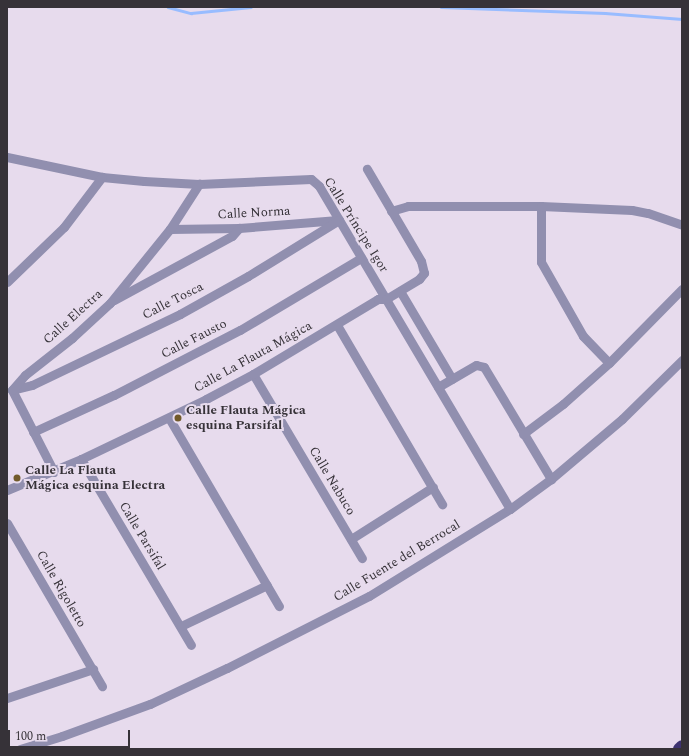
<!DOCTYPE html>
<html>
<head>
<meta charset="utf-8">
<style>
	body { margin:0 }
	#map { position:relative; width:689px; height:756px; overflow:hidden; background:#e7dbed; font-family:Spectral,serif }
	div>[style] { position:absolute }
	[style*='--x'] { left:calc(var(--x)*1px); top:calc(var(--y)*1px); width:calc(var(--w)*1px); rotate:calc(var(--a)*1deg) }
	.stream>* { height:2.5px; margin:-1.25px; padding:0 1.25px; transform-origin:1.25px; border-radius:1.25px; background:#98bcff }
	.minor>* { height:9px; margin:-4.5px; padding:0 4.5px; transform-origin:4.5px; border-radius:4.5px; background:#918faf }
	.highway>* { height:12px; margin:-6px; padding:0 6px; transform-origin:6px; border-radius:6px; background:#3e3371 }
	.dots>* { width:11px; height:11px; translate:-50% -50%; box-sizing:border-box; border:2px solid #e7dbed; border-radius:50% }
	span { translate:-50% -50%; white-space:nowrap; text-align:center; line-height:1.15; -webkit-text-stroke:4px #e7dbed; paint-order:stroke }
	.street-label { font-size:13px; color:#363238 }
	.poi-label { font-size:13px; color:#363238; font-weight:700 }
	.left { translate:0 -50%; text-align:left }
	.frame { position:absolute; inset:0; border:8px solid #363238; pointer-events:none }
	.scale { position:absolute; left:8px; top:730px; width:122px; height:18px; box-sizing:border-box; border:2px solid #363238; border-top:0; padding-left:5px; font-size:12px; line-height:14px; white-space:nowrap; color:#363238; -webkit-text-stroke:3px #e7dbed; paint-order:stroke }
</style>
</head>
<body>
<div id="map">
	<div class="stream">
		<i style="--x:168;--y:7;--w:24;--a:15"></i>
		<i style="--x:191;--y:13;--w:60;--a:-5.7"></i>
		<i style="--x:441;--y:7;--w:164;--a:2.1"></i>
		<i style="--x:605;--y:13;--w:77;--a:4.5"></i>
	</div>
	<div class="minor">
		<i style="--x:7;--y:157;--w:97;--a:11.9"></i>
		<i style="--x:102;--y:177;--w:42;--a:5.4"></i>
		<i style="--x:144;--y:181;--w:55;--a:3.1"></i>
		<i style="--x:199;--y:184;--w:112;--a:-2.6"></i>
		<i style="--x:311;--y:179;--w:11;--a:41"></i>
		<i style="--x:319;--y:186;--w:375;--a:59.4"></i>
		<i style="--x:541;--y:206;--w:56;--a:90"></i>
		<i style="--x:541;--y:262;--w:85;--a:60.4"></i>
		<i style="--x:583;--y:336;--w:37;--a:46"></i>
		<i style="--x:391;--y:211;--w:18;--a:-16"></i>
		<i style="--x:408;--y:206;--w:133;--a:0"></i>
		<i style="--x:541;--y:206;--w:91;--a:2.5"></i>
		<i style="--x:632;--y:210;--w:16;--a:11"></i>
		<i style="--x:648;--y:213;--w:36;--a:19"></i>
		<i style="--x:170;--y:229;--w:69;--a:-0.8"></i>
		<i style="--x:239;--y:228;--w:99;--a:-4.6"></i>
		<i style="--x:7;--y:282;--w:79;--a:-44"></i>
		<i style="--x:64;--y:227;--w:63;--a:-52.8"></i>
		<i style="--x:400;--y:291;--w:102;--a:59.4"></i>
		<i style="--x:114;--y:300;--w:134;--a:-28.5"></i>
		<i style="--x:232;--y:236;--w:11;--a:-49"></i>
		<i style="--x:337;--y:325;--w:208;--a:59.6"></i>
		<i style="--x:253;--y:374;--w:214;--a:59.4"></i>
		<i style="--x:438;--y:387;--w:44;--a:-30.1"></i>
		<i style="--x:476;--y:365;--w:8;--a:14"></i>
		<i style="--x:484;--y:367;--w:131;--a:59.1"></i>
		<i style="--x:12;--y:390;--w:21;--a:-14"></i>
		<i style="--x:32;--y:385;--w:164;--a:-25.6"></i>
		<i style="--x:180;--y:314;--w:78;--a:-29.2"></i>
		<i style="--x:248;--y:276;--w:107;--a:-31.6"></i>
		<i style="--x:169;--y:418;--w:218;--a:59.7"></i>
		<i style="--x:33;--y:432;--w:89;--a:-24.6"></i>
		<i style="--x:114;--y:395;--w:142;--a:-27.3"></i>
		<i style="--x:240;--y:330;--w:141;--a:-30.8"></i>
		<i style="--x:523;--y:434;--w:50;--a:-36.9"></i>
		<i style="--x:563;--y:404;--w:62;--a:-41.7"></i>
		<i style="--x:609;--y:363;--w:104;--a:-45.4"></i>
		<i style="--x:81;--y:459;--w:216;--a:59.4"></i>
		<i style="--x:54;--y:472;--w:92;--a:-117.1"></i>
		<i style="--x:12;--y:390;--w:20;--a:-49"></i>
		<i style="--x:25;--y:375;--w:60;--a:-38.2"></i>
		<i style="--x:72;--y:338;--w:52;--a:-42.6"></i>
		<i style="--x:110;--y:303;--w:95;--a:-51"></i>
		<i style="--x:170;--y:229;--w:54;--a:-57.2"></i>
		<i style="--x:7;--y:490;--w:80;--a:-22.7"></i>
		<i style="--x:81;--y:459;--w:139;--a:-25.6"></i>
		<i style="--x:206;--y:399;--w:53;--a:-28"></i>
		<i style="--x:253;--y:374;--w:146;--a:-31"></i>
		<i style="--x:378;--y:299;--w:8;--a:0"></i>
		<i style="--x:386;--y:299;--w:39;--a:-31"></i>
		<i style="--x:419;--y:279;--w:8;--a:-50"></i>
		<i style="--x:424;--y:273;--w:12;--a:-104"></i>
		<i style="--x:421;--y:261;--w:107;--a:-120.4"></i>
		<i style="--x:7;--y:523;--w:189;--a:59.8"></i>
		<i style="--x:351;--y:539;--w:97;--a:-32.4"></i>
		<i style="--x:181;--y:626;--w:95;--a:-25.5"></i>
		<i style="--x:7;--y:698;--w:91;--a:-18.6"></i>
		<i style="--x:20;--y:749;--w:44;--a:-17.2"></i>
		<i style="--x:62;--y:736;--w:94;--a:-20"></i>
		<i style="--x:150;--y:704;--w:85;--a:-25.1"></i>
		<i style="--x:227;--y:668;--w:159;--a:-26.9"></i>
		<i style="--x:369;--y:596;--w:166;--a:-31.7"></i>
		<i style="--x:510;--y:509;--w:51;--a:-36.2"></i>
		<i style="--x:551;--y:479;--w:93;--a:-40.2"></i>
		<i style="--x:622;--y:419;--w:84;--a:-44.5"></i>
	</div>
	<div class="highway">
		<i style="--x:679;--y:749;--w:4;--a:-45"></i>
	</div>
	<div class="dots">
		<i style="left:178px;top:418px;background:#715a2a"></i>
		<i style="left:17px;top:478px;background:#715a2a"></i>
	</div>
	<div class="street-label">
		<span style="left:254px;top:213px;rotate:-3deg">Calle Norma</span>
		<span style="left:356px;top:225px;rotate:58deg">Calle Príncipe Igor</span>
		<span style="left:173px;top:301px;rotate:-27deg">Calle Tosca</span>
		<span style="left:73px;top:317px;rotate:-42deg">Calle Electra</span>
		<span style="left:194px;top:339px;rotate:-27deg">Calle Fausto</span>
		<span style="left:253px;top:357px;rotate:-29deg">Calle La Flauta Mágica</span>
		<span style="left:332px;top:481px;rotate:59deg">Calle Nabuco</span>
		<span style="left:142px;top:536px;rotate:59deg">Calle Parsifal</span>
		<span style="left:397px;top:561px;rotate:-31deg">Calle Fuente del Berrocal</span>
		<span style="left:61px;top:589px;rotate:60deg">Calle Rigoletto</span>
	</div>
	<div class="poi-label">
		<span class="left" style="left:186px;top:418px">Calle Flauta Mágica<br>esquina Parsifal</span>
		<span class="left" style="left:25px;top:478px">Calle La Flauta<br>Mágica esquina Electra</span>
	</div>
	<div class="frame"></div>
	<div class="scale">100 m</div>
</div>
</body>
</html>
